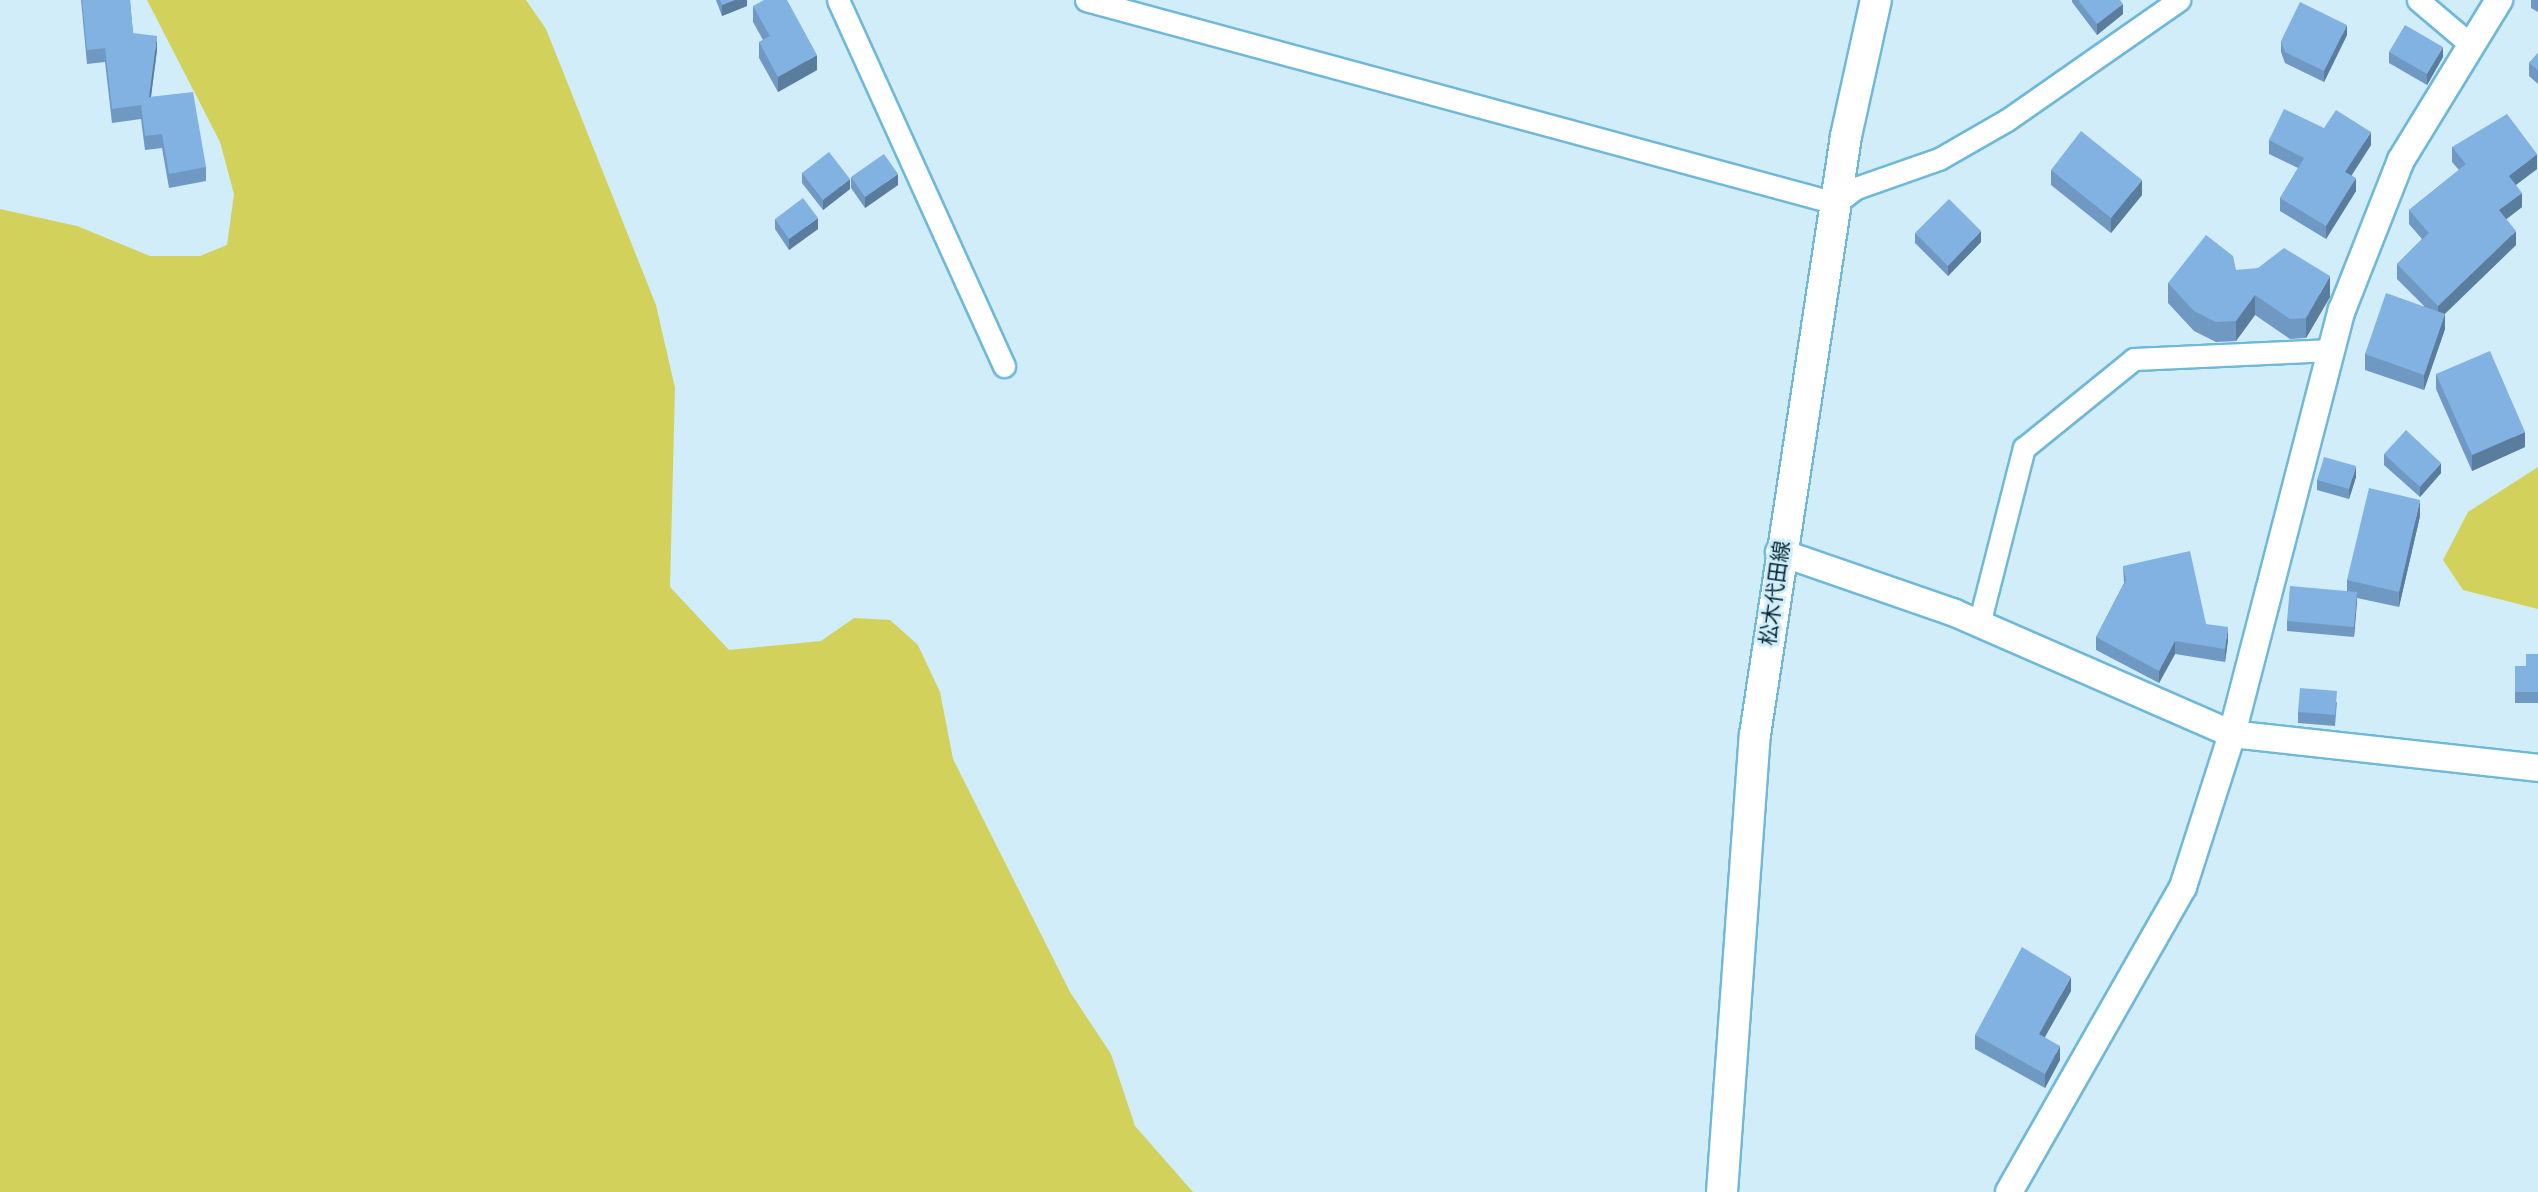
<!DOCTYPE html>
<meta charset="utf-8">
<style>
body{margin:0}
#map{position:relative;width:2538px;height:1192px;overflow:hidden;background:#d1edfa;font-family:"Asap Condensed","Noto Sans JP",sans-serif}
div>[style]{position:absolute}
.green>*{inset:0;background:#d2d15c}
.roads{filter:drop-shadow(2px 0 #6fb8d8) drop-shadow(-2px 0 #6fb8d8) drop-shadow(0 2px #6fb8d8) drop-shadow(0 -2px #6fb8d8)}
.minor>*{height:21px;margin:-10.5px;padding:0 10.5px;transform-origin:10.5px;border-radius:10.5px;background:#fff}
.tertiary>*{height:26px;margin:-13px;padding:0 13px;transform-origin:13px;border-radius:13px;background:#fff}
.secondary>*{height:30px;margin:-15px;padding:0 15px;transform-origin:15px;border-radius:15px;background:#fff}
.wall>*{inset:0;background:#6f99c2}
.shaded-wall>*{inset:0;background:#5a7d9e}
.building>*{inset:0;background:#81b2e1}
span{translate:-50% -50%;white-space:nowrap;text-align:center;line-height:1.15;-webkit-text-stroke:6px #d1edfa;paint-order:stroke}
.street-label{font-size:21px;color:#072734}
</style>
<div id="map">
<div class="green">
<i style="clip-path:polygon(147px 0,526px 0,546px 29px,656px 305px,675px 388px,670px 587px,729px 650px,821px 641px,854px 618px,890px 620px,918px 645px,940px 692px,953px 759px,1070px 992px,1111px 1054px,1135px 1126px,1193px 1192px,0 1192px,0 209px,77px 226px,150px 256px,200px 256px,227px 245px,234px 194px,220px 142px)"></i>
<i style="clip-path:polygon(2538px 467px,2538px 609px,2463px 590px,2443px 560px,2468px 512px)"></i>
</div>
<div class="roads">
<div class="minor">
<i style="left:838px;top:0;width:402px;rotate:65.6deg"></i>
<i style="left:1086px;top:0;width:777px;rotate:15.15deg"></i>
<i style="left:1836px;top:203px;width:25px;rotate:-37deg"></i>
<i style="left:1856px;top:188px;width:88px;rotate:-19.3deg"></i>
<i style="left:1939px;top:159px;width:78px;rotate:-29.8deg"></i>
<i style="left:2007px;top:120px;width:210px;rotate:-34.9deg"></i>
<i style="left:2418px;top:0;width:70px;rotate:40.3deg"></i>
<i style="left:1979px;top:624px;width:182px;rotate:-75.7deg"></i>
<i style="left:2024px;top:448px;width:141px;rotate:-39deg"></i>
<i style="left:2134px;top:359px;width:198px;rotate:-2.6deg"></i>
</div>
<div class="tertiary">
<i style="left:1779px;top:552px;width:186px;rotate:19.1deg"></i>
<i style="left:1955px;top:613px;width:302px;rotate:23.6deg"></i>
<i style="left:2232px;top:734px;width:308px;rotate:6.3deg"></i>
<i style="left:2009px;top:1192px;width:351px;rotate:-60.3deg"></i>
<i style="left:2183px;top:887px;width:161px;rotate:-72.2deg"></i>
<i style="left:2232px;top:734px;width:438px;rotate:-75.5deg"></i>
<i style="left:2342px;top:310px;width:161px;rotate:-68.5deg"></i>
<i style="left:2401px;top:160px;width:188px;rotate:-58.5deg"></i>
</div>
<div class="secondary">
<i style="left:1722px;top:1192px;width:458px;rotate:-85.9deg"></i>
<i style="left:1755px;top:735px;width:606px;rotate:-81.36deg"></i>
<i style="left:1846px;top:136px;width:139px;rotate:-77.6deg"></i>
</div>
</div>
<div class="wall">
<i style="clip-path:polygon(81px 0,130px 0,133px 33px,157px 50px,151px 97px,206px 167px,206px 181px,169px 188px,162px 148px,145px 150px,141px 119px,112px 123px,105px 62px,87px 64px)"></i>
<i style="clip-path:polygon(716px 0,747px 0,747px 6px,722px 16px)"></i>
<i style="clip-path:polygon(2072px 0,2120px 0,2123px 14px,2097px 35px,2072px 2px)"></i>
<i style="clip-path:polygon(2531px 0,2538px 0,2538px 12px,2531px 8px)"></i>
<i style="clip-path:polygon(753px 6px,817px 70px,778px 92px,759px 58px,759px 42px,763px 40px,753px 22px)"></i>
<i style="clip-path:polygon(2347px 35px,2324px 82px,2285px 63px,2281px 52px,2281px 41px)"></i>
<i style="clip-path:polygon(2389px 52px,2443px 57px,2427px 85px,2389px 63px)"></i>
<i style="clip-path:polygon(2538px 53px,2538px 84px,2529px 76px,2529px 63px)"></i>
<i style="clip-path:polygon(2324px 128px,2371px 145px,2352px 175px,2356px 191px,2326px 239px,2280px 211px,2280px 198px,2298px 168px,2269px 154px,2269px 140px)"></i>
<i style="clip-path:polygon(2452px 147px,2537px 169px,2516px 185px,2522px 207px,2506px 219px,2516px 245px,2445px 314px,2445px 329px,2424px 390px,2365px 370px,2365px 354px,2424px 306px,2397px 279px,2397px 264px,2422px 239px,2409px 224px,2409px 210px,2459px 170px,2452px 162px)"></i>
<i style="clip-path:polygon(2051px 170px,2142px 195px,2111px 233px,2051px 185px)"></i>
<i style="clip-path:polygon(802px 173px,850px 189px,823px 210px,802px 183px)"></i>
<i style="clip-path:polygon(851px 177px,898px 185px,865px 208px,851px 188px)"></i>
<i style="clip-path:polygon(775px 219px,818px 229px,789px 250px,775px 229px)"></i>
<i style="clip-path:polygon(1915px 233px,1981px 242px,1948px 276px,1915px 243px)"></i>
<i style="clip-path:polygon(2236px 270px,2330px 297px,2306px 338px,2290px 339px,2255px 315px,2236px 341px,2216px 342px,2194px 331px,2168px 303px,2168px 283px)"></i>
<i style="clip-path:polygon(2436px 374px,2525px 447px,2472px 471px,2436px 389px)"></i>
<i style="clip-path:polygon(2384px 454px,2441px 473px,2420px 497px,2384px 465px)"></i>
<i style="clip-path:polygon(2356px 477px,2349px 499px,2317px 490px,2317px 480px)"></i>
<i style="clip-path:polygon(2420px 516px,2399px 607px,2357px 598px,2354px 637px,2287px 631px,2287px 621px,2347px 591px,2347px 580px)"></i>
<i style="clip-path:polygon(2123px 566px,2228px 640px,2225px 662px,2175px 654px,2159px 683px,2096px 650px,2096px 637px,2124px 583px)"></i>
<i style="clip-path:polygon(2538px 654px,2538px 703px,2515px 703px,2515px 666px,2526px 666px)"></i>
<i style="clip-path:polygon(2337px 702px,2335px 726px,2298px 723px,2298px 712px)"></i>
<i style="clip-path:polygon(2071px 991px,2045px 1037px,2060px 1060px,2045px 1088px,1975px 1049px,1975px 1035px)"></i>
</div>
<div class="shaded-wall">
<i style="clip-path:polygon(735px 0,747px 0,747px 6px,722px 16px,722px 5px)"></i>
<i style="clip-path:polygon(2123px 4px,2123px 14px,2097px 35px,2097px 24px)"></i>
<i style="clip-path:polygon(2347px 25px,2347px 35px,2324px 82px,2324px 71px)"></i>
<i style="clip-path:polygon(157px 36px,157px 50px,149px 111px,149px 97px)"></i>
<i style="clip-path:polygon(2443px 47px,2443px 57px,2427px 85px,2427px 74px)"></i>
<i style="clip-path:polygon(817px 55px,817px 70px,778px 92px,778px 77px)"></i>
<i style="clip-path:polygon(2371px 132px,2371px 145px,2345px 185px,2345px 172px)"></i>
<i style="clip-path:polygon(2537px 154px,2537px 169px,2509px 190px,2509px 176px)"></i>
<i style="clip-path:polygon(898px 174px,898px 185px,865px 208px,865px 197px)"></i>
<i style="clip-path:polygon(2356px 178px,2356px 191px,2326px 239px,2326px 226px)"></i>
<i style="clip-path:polygon(850px 179px,850px 189px,823px 210px,823px 200px)"></i>
<i style="clip-path:polygon(2142px 180px,2142px 195px,2111px 233px,2111px 218px)"></i>
<i style="clip-path:polygon(2522px 193px,2522px 207px,2499px 225px,2499px 210px)"></i>
<i style="clip-path:polygon(818px 218px,818px 229px,789px 250px,789px 239px)"></i>
<i style="clip-path:polygon(1981px 231px,1981px 242px,1948px 276px,1948px 266px)"></i>
<i style="clip-path:polygon(2516px 231px,2516px 245px,2438px 320px,2438px 306px)"></i>
<i style="clip-path:polygon(2330px 276px,2330px 297px,2306px 338px,2306px 318px)"></i>
<i style="clip-path:polygon(2255px 295px,2255px 315px,2236px 341px,2236px 321px)"></i>
<i style="clip-path:polygon(2445px 314px,2445px 329px,2424px 390px,2424px 375px)"></i>
<i style="clip-path:polygon(2525px 432px,2525px 447px,2472px 471px,2472px 455px)"></i>
<i style="clip-path:polygon(2441px 463px,2441px 473px,2420px 497px,2420px 487px)"></i>
<i style="clip-path:polygon(2356px 466px,2356px 477px,2349px 499px,2349px 489px)"></i>
<i style="clip-path:polygon(2420px 500px,2420px 516px,2399px 607px,2399px 592px)"></i>
<i style="clip-path:polygon(2357px 592px,2357px 602px,2354px 637px,2354px 627px)"></i>
<i style="clip-path:polygon(2228px 627px,2228px 640px,2225px 662px,2225px 649px)"></i>
<i style="clip-path:polygon(2175px 641px,2175px 654px,2159px 683px,2159px 671px)"></i>
<i style="clip-path:polygon(2071px 977px,2071px 991px,2039px 1047px,2039px 1034px)"></i>
<i style="clip-path:polygon(2060px 1046px,2060px 1060px,2045px 1088px,2045px 1074px)"></i>
</div>
<div class="building">
<i style="clip-path:polygon(82px 0,130px 0,133px 33px,157px 36px,149px 97px,193px 92px,206px 167px,169px 174px,162px 134px,145px 136px,141px 105px,112px 109px,105px 48px,87px 50px)"></i>
<i style="clip-path:polygon(720px 0,735px 0,722px 5px)"></i>
<i style="clip-path:polygon(764px 0,787px 0,817px 55px,778px 77px,759px 42px,770px 36px,753px 6px)"></i>
<i style="clip-path:polygon(2078px 0,2120px 0,2123px 4px,2097px 24px)"></i>
<i style="clip-path:polygon(2300px 2px,2347px 25px,2324px 71px,2285px 52px,2281px 41px)"></i>
<i style="clip-path:polygon(2405px 25px,2443px 47px,2427px 74px,2389px 52px)"></i>
<i style="clip-path:polygon(2538px 53px,2538px 70px,2529px 63px)"></i>
<i style="clip-path:polygon(2284px 109px,2324px 128px,2336px 110px,2371px 132px,2345px 172px,2356px 178px,2326px 226px,2280px 198px,2304px 158px,2269px 140px)"></i>
<i style="clip-path:polygon(2507px 114px,2537px 154px,2509px 176px,2522px 193px,2499px 210px,2516px 231px,2438px 306px,2397px 264px,2429px 233px,2409px 210px,2466px 164px,2452px 147px)"></i>
<i style="clip-path:polygon(2081px 131px,2142px 180px,2111px 218px,2051px 170px)"></i>
<i style="clip-path:polygon(829px 152px,850px 179px,823px 200px,802px 173px)"></i>
<i style="clip-path:polygon(884px 154px,898px 174px,865px 197px,851px 177px)"></i>
<i style="clip-path:polygon(803px 198px,818px 218px,789px 239px,775px 219px)"></i>
<i style="clip-path:polygon(1949px 199px,1981px 231px,1948px 266px,1915px 233px)"></i>
<i style="clip-path:polygon(2206px 235px,2233px 256px,2236px 270px,2258px 268px,2284px 248px,2330px 276px,2306px 318px,2290px 319px,2255px 295px,2236px 321px,2216px 322px,2194px 311px,2168px 283px)"></i>
<i style="clip-path:polygon(2386px 293px,2445px 314px,2424px 375px,2365px 354px)"></i>
<i style="clip-path:polygon(2490px 351px,2525px 432px,2472px 455px,2436px 374px)"></i>
<i style="clip-path:polygon(2406px 430px,2441px 463px,2420px 487px,2384px 454px)"></i>
<i style="clip-path:polygon(2324px 457px,2356px 466px,2349px 489px,2317px 480px)"></i>
<i style="clip-path:polygon(2369px 488px,2420px 500px,2399px 592px,2347px 580px)"></i>
<i style="clip-path:polygon(2190px 551px,2206px 624px,2228px 627px,2225px 649px,2175px 641px,2159px 671px,2096px 637px,2126px 580px,2123px 566px)"></i>
<i style="clip-path:polygon(2290px 586px,2357px 592px,2354px 627px,2287px 621px)"></i>
<i style="clip-path:polygon(2526px 654px,2538px 654px,2538px 692px,2515px 692px,2515px 666px,2526px 666px)"></i>
<i style="clip-path:polygon(2300px 688px,2337px 691px,2335px 715px,2298px 712px)"></i>
<i style="clip-path:polygon(2022px 947px,2071px 977px,2039px 1034px,2060px 1046px,2045px 1074px,1975px 1035px)"></i>
</div>
<div class="street-label">
<span style="left:1774px;top:593px;rotate:-82deg">松木代田線</span>
</div>
</div>
